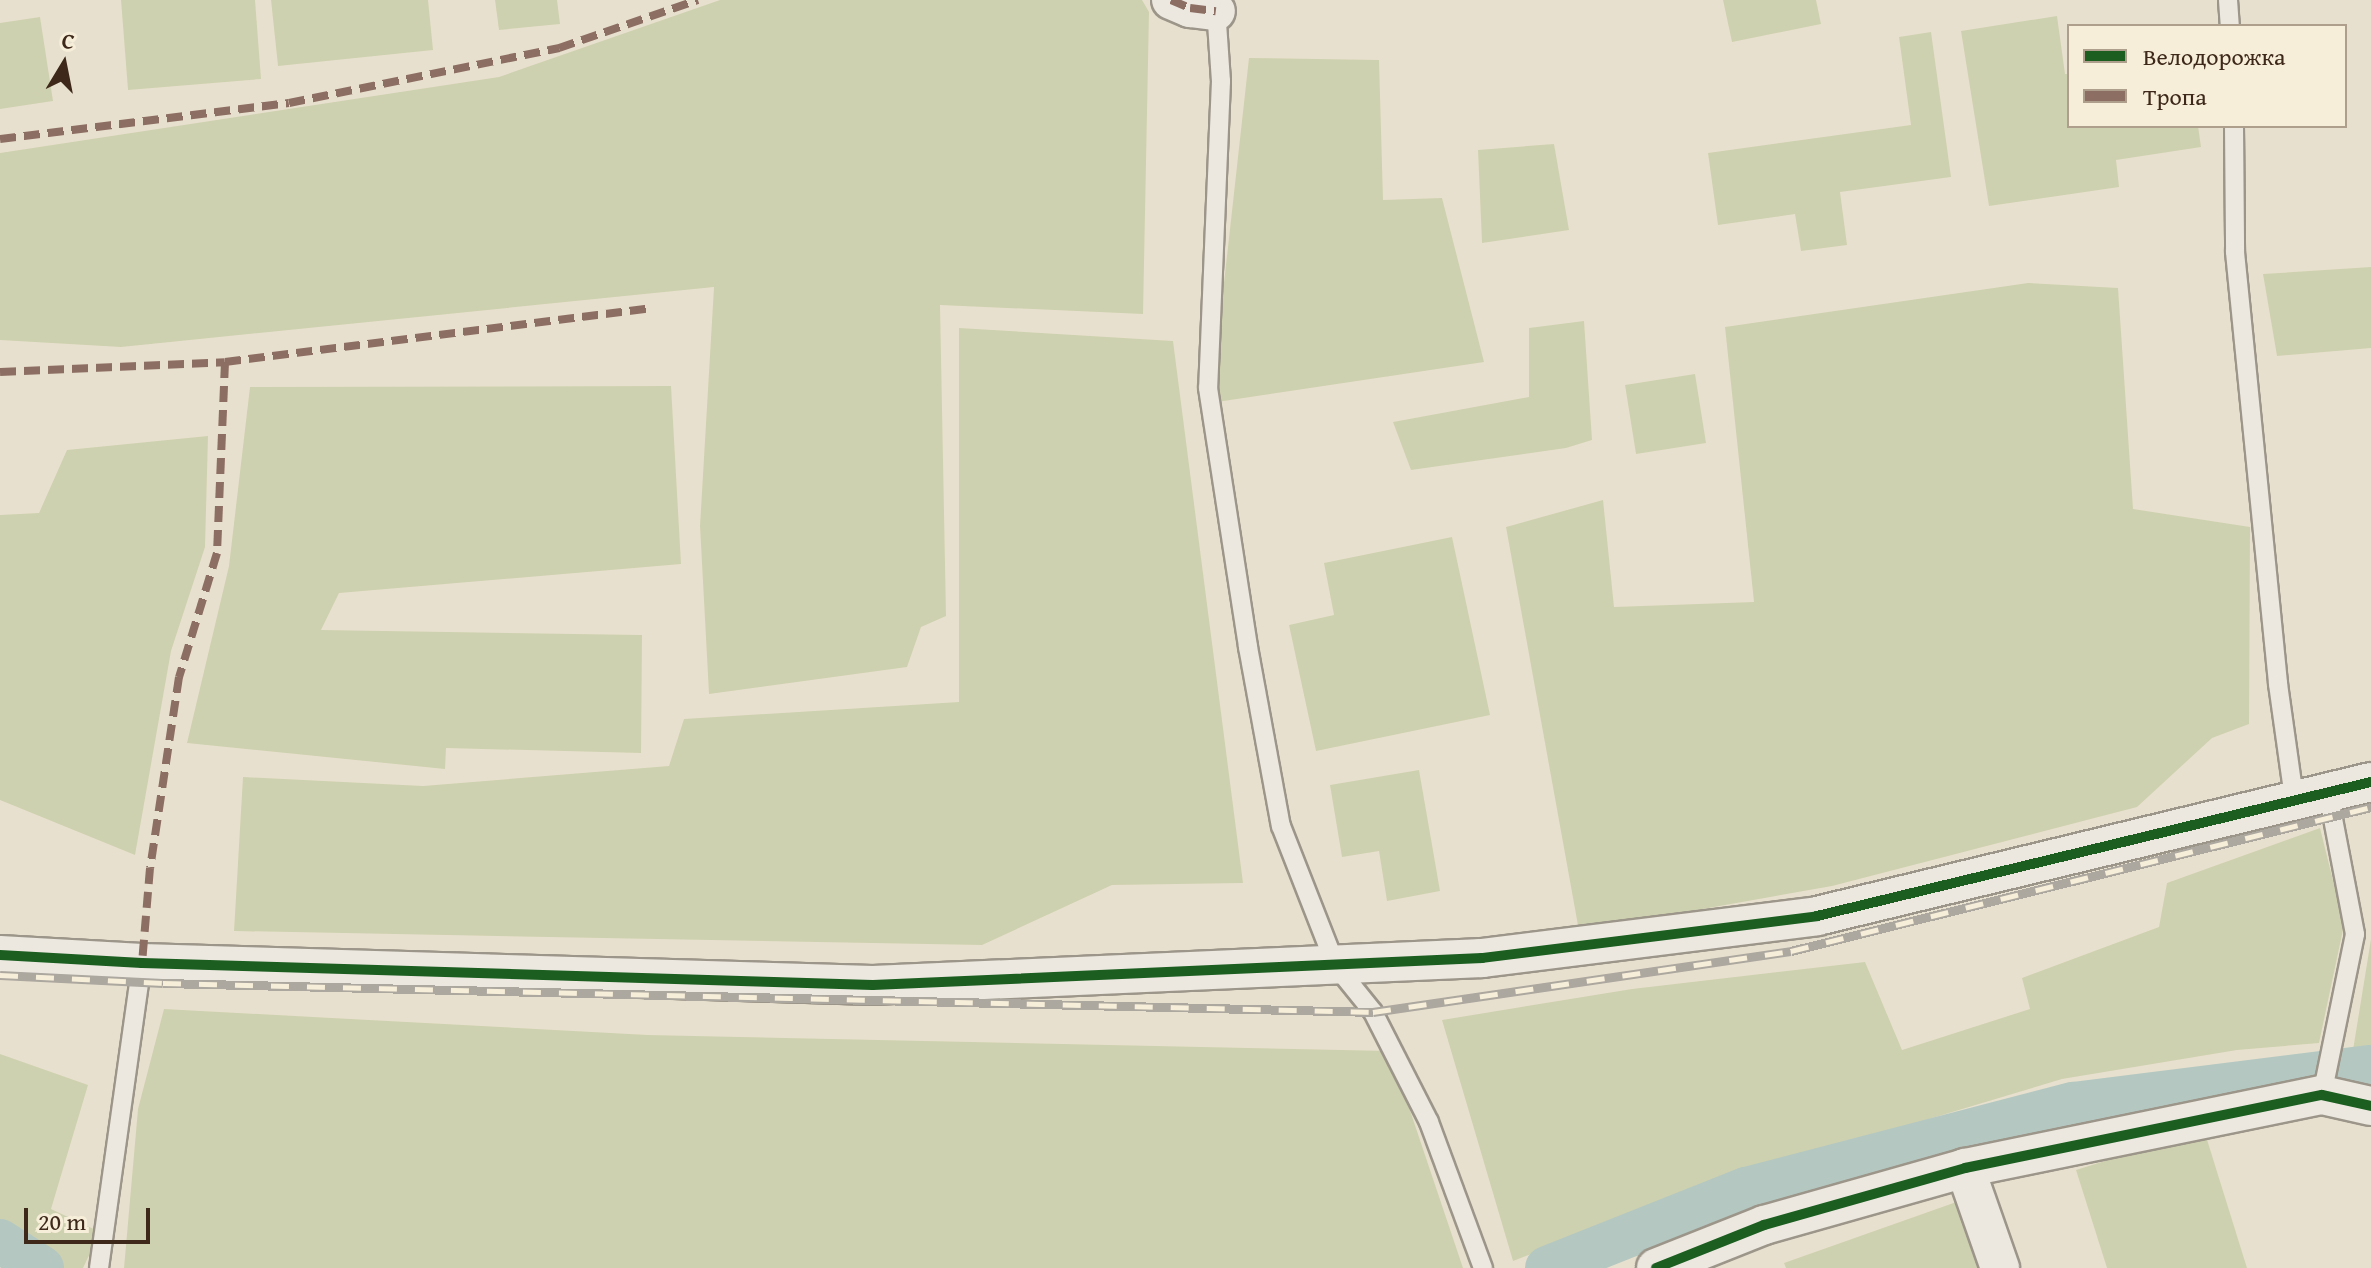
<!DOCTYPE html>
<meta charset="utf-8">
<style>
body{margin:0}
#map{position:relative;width:2371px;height:1268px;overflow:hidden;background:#e8e0ce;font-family:"Gentium Book Plus",serif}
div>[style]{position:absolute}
.green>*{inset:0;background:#ced1af}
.canal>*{height:44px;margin:-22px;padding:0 22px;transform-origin:22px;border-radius:22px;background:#b4c8c1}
.roads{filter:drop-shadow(2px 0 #9c9589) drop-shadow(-2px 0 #9c9589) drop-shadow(0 2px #9c9589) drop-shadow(0 -2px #9c9589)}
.lane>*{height:18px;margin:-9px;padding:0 9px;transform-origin:9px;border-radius:9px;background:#ece8e0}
.street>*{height:38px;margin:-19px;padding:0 19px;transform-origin:19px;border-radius:19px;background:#ece8e0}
.rail>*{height:9px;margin-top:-4.5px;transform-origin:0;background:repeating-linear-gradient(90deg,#f7eed9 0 18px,#aca79f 0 36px);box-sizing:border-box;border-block:2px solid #aca79f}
.quiet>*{height:8px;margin-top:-4px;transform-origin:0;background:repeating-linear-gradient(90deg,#8d6e63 0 16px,transparent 0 24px)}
.cycleway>*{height:10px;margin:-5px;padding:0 5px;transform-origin:5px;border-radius:5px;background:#1b5e20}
span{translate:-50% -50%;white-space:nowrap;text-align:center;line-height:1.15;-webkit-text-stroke:7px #f7eed9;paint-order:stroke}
.legend{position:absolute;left:2067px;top:24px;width:280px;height:104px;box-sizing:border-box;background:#f7eed9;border:2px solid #ad9f8c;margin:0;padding:10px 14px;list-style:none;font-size:24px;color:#3d2819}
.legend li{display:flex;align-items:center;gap:16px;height:40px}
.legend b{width:40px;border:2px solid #ad9f8c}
.north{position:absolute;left:24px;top:24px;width:80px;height:80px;-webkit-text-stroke:6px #f7eed9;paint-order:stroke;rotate:10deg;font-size:22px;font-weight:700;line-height:32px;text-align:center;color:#3d2819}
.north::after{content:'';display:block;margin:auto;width:28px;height:36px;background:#3d2819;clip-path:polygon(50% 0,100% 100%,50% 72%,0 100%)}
.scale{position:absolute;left:24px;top:1208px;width:126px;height:36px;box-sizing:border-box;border:4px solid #3d2819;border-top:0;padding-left:10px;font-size:24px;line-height:28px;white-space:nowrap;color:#3d2819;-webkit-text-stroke:6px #f7eed9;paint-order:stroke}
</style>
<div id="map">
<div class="green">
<i style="clip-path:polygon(121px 0,255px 0,261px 79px,128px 90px)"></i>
<i style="clip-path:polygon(271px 0,428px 0,433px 50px,278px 66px)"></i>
<i style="clip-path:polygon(495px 0,557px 0,560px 24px,499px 30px)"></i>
<i style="clip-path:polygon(720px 0,1142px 0,1149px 12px,1143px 314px,940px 305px,946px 616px,921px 627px,907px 667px,709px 694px,700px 526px,714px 287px,121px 347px,0 340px,0 153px,499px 77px)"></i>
<i style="clip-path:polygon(1723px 0,1816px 0,1821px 24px,1732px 42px)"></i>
<i style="clip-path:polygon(2057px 16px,2065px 74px,2069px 74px,2069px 126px,2198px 126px,2201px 147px,2116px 160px,2119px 187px,1989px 206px,1961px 31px)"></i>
<i style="clip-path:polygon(40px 17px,53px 101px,0 109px,0 23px)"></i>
<i style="clip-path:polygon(1931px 32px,1951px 177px,1840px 192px,1847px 245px,1801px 251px,1795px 214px,1718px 225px,1708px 153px,1911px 125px,1899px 37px)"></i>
<i style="clip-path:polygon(1249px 58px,1379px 60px,1383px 200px,1442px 198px,1484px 362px,1217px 402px,1220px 319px)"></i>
<i style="clip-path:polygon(1554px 144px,1569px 230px,1482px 243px,1478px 150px)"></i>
<i style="clip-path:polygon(2371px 267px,2371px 348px,2277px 356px,2263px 274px)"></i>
<i style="clip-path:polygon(2028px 283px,2118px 288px,2133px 509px,2250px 527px,2249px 724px,2212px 738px,2137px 807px,1832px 886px,1579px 931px,1506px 527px,1603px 500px,1614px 607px,1754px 602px,1725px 327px)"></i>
<i style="clip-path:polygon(1584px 321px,1592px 440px,1566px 448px,1411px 470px,1393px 422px,1529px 397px,1529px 328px)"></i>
<i style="clip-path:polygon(959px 328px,1173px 341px,1243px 883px,1112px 885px,982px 945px,234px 931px,243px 777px,423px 786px,669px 766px,684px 719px,959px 702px)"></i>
<i style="clip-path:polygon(1695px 374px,1706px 443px,1636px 454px,1625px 385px)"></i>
<i style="clip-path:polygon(671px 386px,681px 564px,339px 593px,321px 630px,642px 635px,641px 753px,446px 748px,445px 769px,187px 743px,229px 566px,250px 387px)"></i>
<i style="clip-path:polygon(208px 436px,205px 547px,171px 651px,135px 855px,0 800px,0 515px,39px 513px,67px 450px)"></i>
<i style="clip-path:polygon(1452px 537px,1490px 715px,1316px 751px,1289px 625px,1334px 615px,1324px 563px)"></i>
<i style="clip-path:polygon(1419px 770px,1440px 891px,1387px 901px,1379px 851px,1342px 857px,1330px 785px)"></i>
<i style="clip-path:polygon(2320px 828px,2344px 925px,2319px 1043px,2237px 1050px,2062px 1079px,1739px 1176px,1513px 1261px,1442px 1020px,1632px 989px,1865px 962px,1902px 1050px,2030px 1009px,2022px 978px,2159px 927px,2167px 883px)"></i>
<i style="clip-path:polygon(2371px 939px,2371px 1052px,2353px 1050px)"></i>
<i style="clip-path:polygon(164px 1009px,648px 1035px,1390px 1051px,1463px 1268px,124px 1268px,138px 1109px)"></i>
<i style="clip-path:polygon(0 1054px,88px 1085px,51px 1209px,100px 1232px,83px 1268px,62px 1268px,0 1230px)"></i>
<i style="clip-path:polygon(2204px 1130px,2247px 1268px,2107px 1268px,2076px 1170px)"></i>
<i style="clip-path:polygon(1962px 1200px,1986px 1268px,1786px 1268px,1784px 1263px)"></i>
</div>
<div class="canal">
<i style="left:0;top:1241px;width:50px;rotate:32.7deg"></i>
<i style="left:1547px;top:1268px;width:214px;rotate:-21.7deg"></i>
<i style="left:1746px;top:1189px;width:338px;rotate:-14.6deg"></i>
<i style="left:2073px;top:1104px;width:300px;rotate:-7.1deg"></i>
</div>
<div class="roads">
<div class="lane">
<i style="left:2228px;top:0;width:26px;rotate:86deg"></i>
<i style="left:1216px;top:8px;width:73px;rotate:86.1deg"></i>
<i style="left:1221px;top:81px;width:307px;rotate:92.4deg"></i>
<i style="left:1208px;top:388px;width:262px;rotate:81.2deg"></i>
<i style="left:1248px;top:647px;width:182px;rotate:79.6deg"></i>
<i style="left:1281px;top:826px;width:150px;rotate:68.6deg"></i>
<i style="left:1336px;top:966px;width:59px;rotate:51.2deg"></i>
<i style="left:1373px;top:1012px;width:123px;rotate:63deg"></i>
<i style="left:1429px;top:1122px;width:156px;rotate:69.7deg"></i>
<i style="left:2234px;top:126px;width:126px;rotate:89.5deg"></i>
<i style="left:2235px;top:252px;width:434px;rotate:84.3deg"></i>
<i style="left:2278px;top:684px;width:115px;rotate:82deg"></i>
<i style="left:2322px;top:1095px;width:164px;rotate:-78.4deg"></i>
<i style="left:2355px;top:934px;width:145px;rotate:-100.8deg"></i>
<i style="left:99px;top:1268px;width:308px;rotate:-82deg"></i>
</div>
<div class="street">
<i style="left:1171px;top:0;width:21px;rotate:23deg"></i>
<i style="left:1190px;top:8px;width:26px;rotate:7deg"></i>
<i style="left:0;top:955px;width:142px;rotate:3.2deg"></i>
<i style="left:142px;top:963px;width:731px;rotate:1.72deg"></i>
<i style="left:873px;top:985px;width:610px;rotate:-2.54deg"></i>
<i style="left:1482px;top:958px;width:338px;rotate:-7.1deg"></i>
<i style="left:1817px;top:916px;width:570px;rotate:-13.6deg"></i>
<i style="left:1965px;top:1168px;width:106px;rotate:70.7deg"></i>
<i style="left:1656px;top:1268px;width:116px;rotate:-21.7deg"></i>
<i style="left:1764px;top:1225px;width:209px;rotate:-15.8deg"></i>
<i style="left:1965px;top:1168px;width:364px;rotate:-11.6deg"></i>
<i style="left:2322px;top:1095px;width:50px;rotate:12.7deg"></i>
</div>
</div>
<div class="rail">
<i style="left:0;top:975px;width:163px;rotate:2.8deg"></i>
<i style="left:163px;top:983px;width:1210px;rotate:1.37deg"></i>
<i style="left:1373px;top:1012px;width:422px;rotate:-8.3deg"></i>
<i style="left:1791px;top:951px;width:598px;rotate:-13.94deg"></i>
</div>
<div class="quiet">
<i style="left:1171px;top:0;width:21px;rotate:23deg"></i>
<i style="left:1190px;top:8px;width:26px;rotate:7deg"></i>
<i style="left:0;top:139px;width:291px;rotate:-7.1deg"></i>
<i style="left:289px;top:103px;width:276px;rotate:-11.5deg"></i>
<i style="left:559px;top:48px;width:147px;rotate:-19.1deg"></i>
<i style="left:225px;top:362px;width:429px;rotate:-7.2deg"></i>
<i style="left:0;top:372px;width:225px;rotate:-2.5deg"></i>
<i style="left:225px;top:362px;width:191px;rotate:92.4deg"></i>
<i style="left:217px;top:553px;width:130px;rotate:107deg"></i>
<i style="left:179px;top:677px;width:193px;rotate:98.6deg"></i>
<i style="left:150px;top:868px;width:95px;rotate:94.8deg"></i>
</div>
<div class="cycleway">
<i style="left:0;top:955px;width:142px;rotate:3.2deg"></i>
<i style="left:142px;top:963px;width:731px;rotate:1.72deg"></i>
<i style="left:873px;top:985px;width:610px;rotate:-2.54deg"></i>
<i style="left:1482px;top:958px;width:338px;rotate:-7.1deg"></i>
<i style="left:1817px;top:916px;width:570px;rotate:-13.6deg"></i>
<i style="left:1656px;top:1268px;width:116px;rotate:-21.7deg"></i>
<i style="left:1764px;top:1225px;width:209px;rotate:-15.8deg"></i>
<i style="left:1965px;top:1168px;width:364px;rotate:-11.6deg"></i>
<i style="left:2322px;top:1095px;width:50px;rotate:12.7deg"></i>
</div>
<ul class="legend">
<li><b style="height:10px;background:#1b5e20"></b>Велодорожка</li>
<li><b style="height:10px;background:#8d6e63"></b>Тропа</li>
</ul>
<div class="north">С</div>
<div class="scale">20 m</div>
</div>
